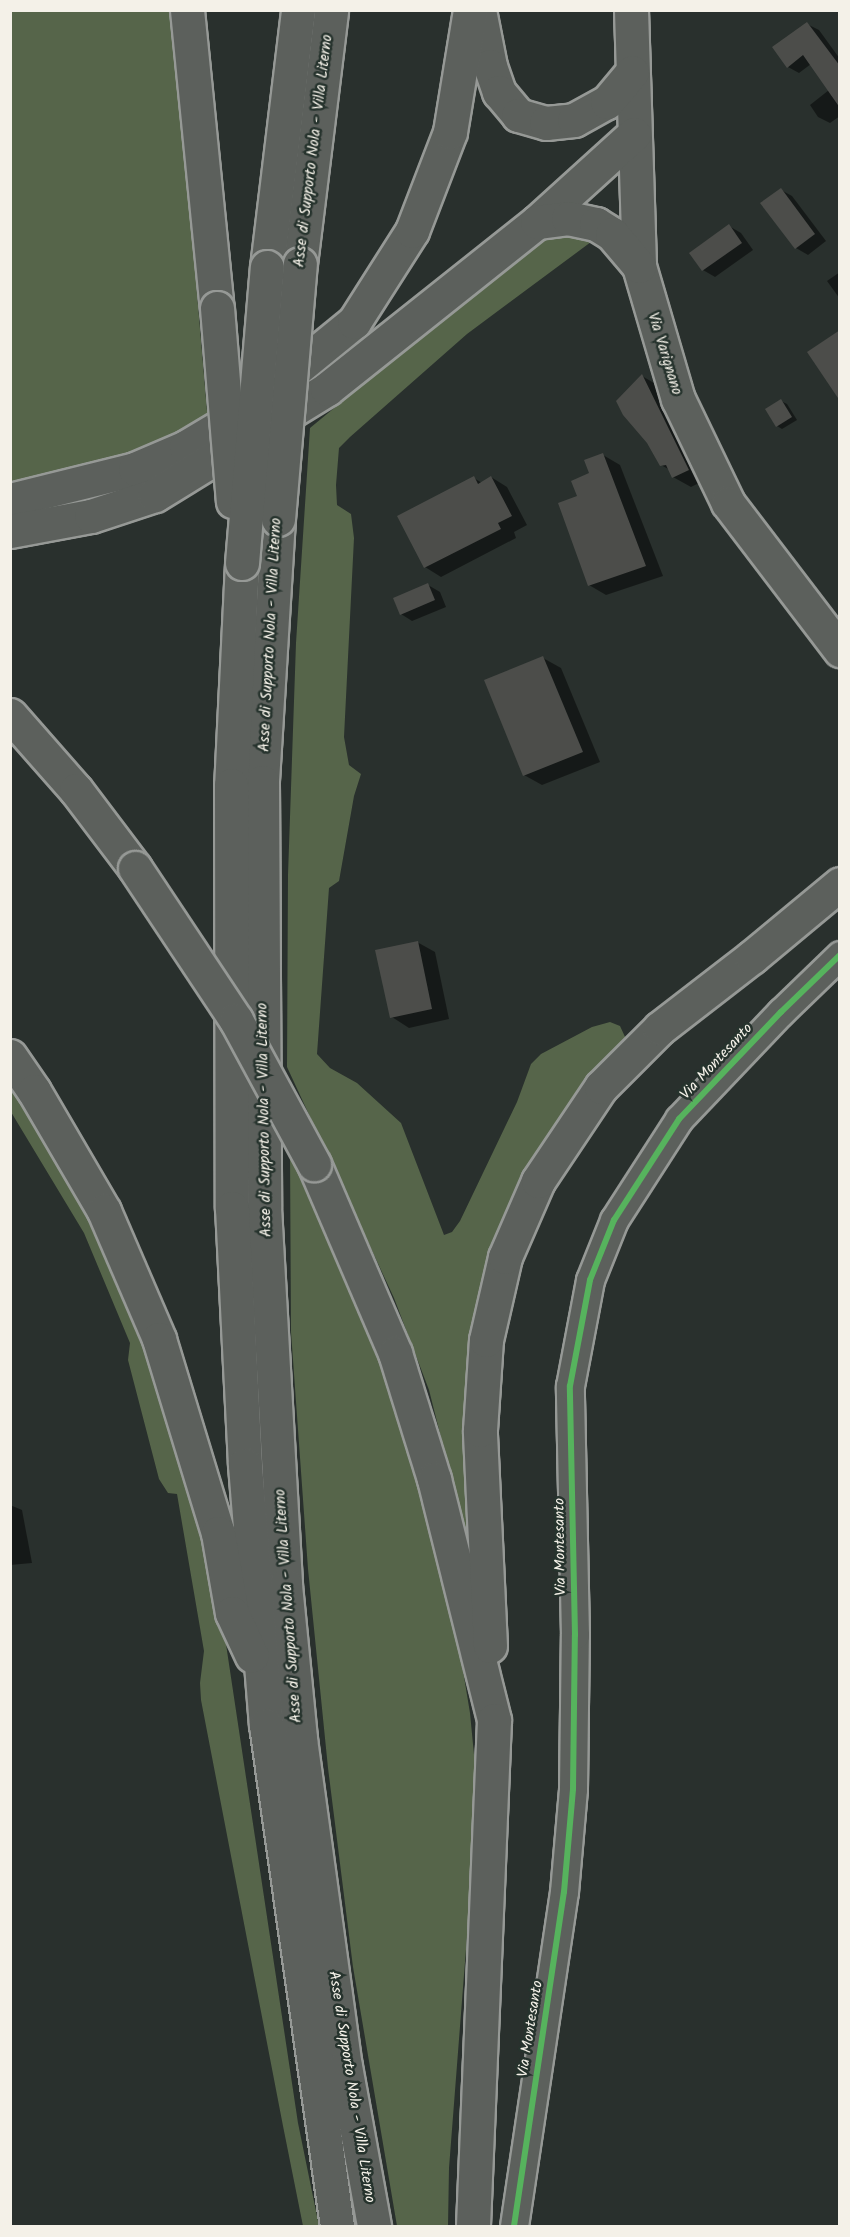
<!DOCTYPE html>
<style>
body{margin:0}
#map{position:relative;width:850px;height:2237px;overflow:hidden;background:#29302d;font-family:Kalam,sans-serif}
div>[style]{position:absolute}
.green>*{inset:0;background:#56654a}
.shadow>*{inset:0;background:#0007}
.building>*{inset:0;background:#4c4d4a}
.roads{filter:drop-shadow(2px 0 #969996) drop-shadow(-2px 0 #969996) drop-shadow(0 2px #969996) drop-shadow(0 -2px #969996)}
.minor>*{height:27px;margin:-13.5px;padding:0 13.5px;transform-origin:13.5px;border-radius:13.5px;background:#5c605c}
.major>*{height:33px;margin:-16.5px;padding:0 16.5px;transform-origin:16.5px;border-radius:16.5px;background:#5c605c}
.highway>*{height:33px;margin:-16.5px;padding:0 16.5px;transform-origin:16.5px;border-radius:16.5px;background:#5c605c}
.bridges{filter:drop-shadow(2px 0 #969996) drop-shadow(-2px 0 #969996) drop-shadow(0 2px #969996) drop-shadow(0 -2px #969996)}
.highway-bridge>*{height:33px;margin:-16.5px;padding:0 16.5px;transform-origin:16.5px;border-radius:16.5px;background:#5c605c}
.cycleway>*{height:6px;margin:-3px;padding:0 3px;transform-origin:3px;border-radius:3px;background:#56b35d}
span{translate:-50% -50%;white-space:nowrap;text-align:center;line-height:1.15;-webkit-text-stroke:5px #26332d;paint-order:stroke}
.street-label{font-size:15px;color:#f4f1e8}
.frame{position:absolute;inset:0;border:12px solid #f4f1e8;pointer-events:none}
</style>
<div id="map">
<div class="green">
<i style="clip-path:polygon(11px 11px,173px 11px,208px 423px,134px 456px,11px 489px)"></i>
<i style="clip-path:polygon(558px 231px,595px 239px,467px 334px,350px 437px,339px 448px,336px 485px,337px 505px,351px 514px,354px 538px,344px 737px,349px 765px,361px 774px,354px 796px,339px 881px,329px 888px,317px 1054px,330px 1068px,357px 1083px,401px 1123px,444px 1235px,452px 1232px,460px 1221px,517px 1102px,531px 1064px,541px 1054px,592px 1027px,610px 1022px,620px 1026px,626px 1039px,522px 1192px,471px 1556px,429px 1390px,394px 1298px,287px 1067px,288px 875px,296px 643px,310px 428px,540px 238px)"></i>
<i style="clip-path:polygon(10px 1071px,123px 1279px,212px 1551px,298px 2123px,319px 2226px,303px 2226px,283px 2126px,201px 1700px,200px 1683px,204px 1651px,177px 1494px,168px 1493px,159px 1479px,128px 1360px,130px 1343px,84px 1233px,11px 1112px)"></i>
<i style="clip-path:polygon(290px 1153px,343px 1265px,376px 1347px,414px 1462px,455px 1622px,470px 1713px,475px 1765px,473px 1859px,449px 2168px,448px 2226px,397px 2226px,353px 1967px,328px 1768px,308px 1569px,291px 1332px)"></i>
</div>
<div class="shadow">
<i style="clip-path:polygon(807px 24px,819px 30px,840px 59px,840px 116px,830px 123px,818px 117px,810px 105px,829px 90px,811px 64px,799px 73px,788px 67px)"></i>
<i style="clip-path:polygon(781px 190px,792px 196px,826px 241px,808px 255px,796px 248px,762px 204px)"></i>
<i style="clip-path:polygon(729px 226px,741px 233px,753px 250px,715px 277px,703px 270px)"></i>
<i style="clip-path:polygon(840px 272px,840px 299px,827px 281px)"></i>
<i style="clip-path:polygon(642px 376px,659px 386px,705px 480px,691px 487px,673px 477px,670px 470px,661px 465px,649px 442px)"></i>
<i style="clip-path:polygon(781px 401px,787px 404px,797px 420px,782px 429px,777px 426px)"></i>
<i style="clip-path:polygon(603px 455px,620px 465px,663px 576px,606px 595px,589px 585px,579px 497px)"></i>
<i style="clip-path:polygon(491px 477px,507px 487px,527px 525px,514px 532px,516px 538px,441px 577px,425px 567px,399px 517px,474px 478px,482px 483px)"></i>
<i style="clip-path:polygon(428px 585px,440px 592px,446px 607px,412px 621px,401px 614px)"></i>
<i style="clip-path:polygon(543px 658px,561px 668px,600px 762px,542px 785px,524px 775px)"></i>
<i style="clip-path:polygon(417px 942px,435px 952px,449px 1019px,409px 1028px,392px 1017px)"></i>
<i style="clip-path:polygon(10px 1505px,22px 1510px,32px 1563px,10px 1565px)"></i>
</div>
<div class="building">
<i style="clip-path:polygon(807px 22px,840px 66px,840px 108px,803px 55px,787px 68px,772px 47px)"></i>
<i style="clip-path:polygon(781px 188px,815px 234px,795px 249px,760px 203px)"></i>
<i style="clip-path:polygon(729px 224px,742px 243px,702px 271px,689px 253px)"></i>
<i style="clip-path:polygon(840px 330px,840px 401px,807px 352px)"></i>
<i style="clip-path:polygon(642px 374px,689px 470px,672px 478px,666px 465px,660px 466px,647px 443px,623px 415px,616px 401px)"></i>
<i style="clip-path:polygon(781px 399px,792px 417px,776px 427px,765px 409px)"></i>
<i style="clip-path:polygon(603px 453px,646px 566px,588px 586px,558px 503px,577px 496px,571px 481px,589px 473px,584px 460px)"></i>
<i style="clip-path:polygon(474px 476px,478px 484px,491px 476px,512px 516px,498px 523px,501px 529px,424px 568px,397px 516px)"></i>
<i style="clip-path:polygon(428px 583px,435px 600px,400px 615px,393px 598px)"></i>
<i style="clip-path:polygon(543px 656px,583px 752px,523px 776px,484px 680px)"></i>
<i style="clip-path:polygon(418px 941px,432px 1009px,390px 1018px,375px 950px)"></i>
</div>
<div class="roads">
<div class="minor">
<i style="left:514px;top:2226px;width:338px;rotate:-81.5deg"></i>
<i style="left:564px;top:1892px;width:103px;rotate:-85deg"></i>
<i style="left:573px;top:1789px;width:154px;rotate:-89.3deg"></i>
<i style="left:575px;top:1635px;width:249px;rotate:-91.2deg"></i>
<i style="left:570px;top:1386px;width:108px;rotate:-79.3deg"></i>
<i style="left:590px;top:1280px;width:65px;rotate:-68.2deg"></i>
<i style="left:614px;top:1220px;width:120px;rotate:-57.2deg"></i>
<i style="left:679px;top:1119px;width:148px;rotate:-46.4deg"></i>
<i style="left:781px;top:1012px;width:82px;rotate:-44deg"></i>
</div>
<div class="major">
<i style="left:631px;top:10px;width:256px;rotate:88.2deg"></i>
<i style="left:639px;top:266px;width:139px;rotate:73.7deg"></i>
<i style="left:678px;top:399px;width:115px;rotate:64.3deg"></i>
<i style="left:728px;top:503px;width:185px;rotate:52.7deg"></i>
</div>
<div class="highway">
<i style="left:187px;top:10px;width:300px;rotate:84.3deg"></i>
<i style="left:479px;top:10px;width:57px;rotate:78.9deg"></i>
<i style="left:490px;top:66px;width:28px;rotate:71deg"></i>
<i style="left:499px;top:92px;width:30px;rotate:50deg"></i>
<i style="left:518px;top:115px;width:29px;rotate:16deg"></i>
<i style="left:546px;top:123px;width:28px;rotate:-6deg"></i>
<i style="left:574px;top:120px;width:38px;rotate:-29deg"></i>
<i style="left:607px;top:102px;width:39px;rotate:-50deg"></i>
<i style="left:537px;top:222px;width:131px;rotate:-42.2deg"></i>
<i style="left:300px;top:264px;width:256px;rotate:-83deg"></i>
<i style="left:267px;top:267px;width:259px;rotate:-83.1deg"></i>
<i style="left:10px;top:500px;width:129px;rotate:-13.9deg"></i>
<i style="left:135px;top:469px;width:56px;rotate:-23.3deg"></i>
<i style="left:186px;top:447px;width:64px;rotate:-31deg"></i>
<i style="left:241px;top:414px;width:146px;rotate:-39.2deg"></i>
<i style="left:354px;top:322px;width:108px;rotate:-57.5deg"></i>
<i style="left:412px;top:231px;width:106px;rotate:-69deg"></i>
<i style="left:450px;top:132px;width:124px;rotate:-80.7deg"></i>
<i style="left:278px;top:519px;width:263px;rotate:93.5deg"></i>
<i style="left:262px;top:782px;width:425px;rotate:89.7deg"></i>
<i style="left:264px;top:1207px;width:379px;rotate:86.8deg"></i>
<i style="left:285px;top:1585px;width:155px;rotate:84.4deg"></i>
<i style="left:300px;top:1739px;width:330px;rotate:82.2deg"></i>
<i style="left:345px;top:2066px;width:163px;rotate:79.7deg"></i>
<i style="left:10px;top:531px;width:82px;rotate:-10.5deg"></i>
<i style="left:91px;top:516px;width:67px;rotate:-18.2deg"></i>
<i style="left:155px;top:495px;width:202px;rotate:-31.6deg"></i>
<i style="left:327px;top:389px;width:268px;rotate:-38.5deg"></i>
<i style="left:537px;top:222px;width:31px;rotate:-7deg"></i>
<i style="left:568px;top:218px;width:29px;rotate:12deg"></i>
<i style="left:596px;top:224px;width:19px;rotate:32deg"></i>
<i style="left:612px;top:234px;width:42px;rotate:49.8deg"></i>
<i style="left:242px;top:563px;width:222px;rotate:92.8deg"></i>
<i style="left:231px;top:785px;width:423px;rotate:89.9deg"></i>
<i style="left:232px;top:1208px;width:257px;rotate:87.1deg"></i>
<i style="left:245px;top:1465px;width:261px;rotate:85.4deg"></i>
<i style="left:266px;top:1725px;width:506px;rotate:81.93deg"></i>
<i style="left:10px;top:715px;width:100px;rotate:48.7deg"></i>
<i style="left:76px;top:790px;width:98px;rotate:52.9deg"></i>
<i style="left:10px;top:1056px;width:42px;rotate:55.6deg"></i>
<i style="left:34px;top:1091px;width:139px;rotate:59.7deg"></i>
<i style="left:104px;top:1211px;width:139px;rotate:66.7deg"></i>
<i style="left:159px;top:1339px;width:203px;rotate:73.1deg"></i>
<i style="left:218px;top:1533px;width:81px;rotate:80.1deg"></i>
<i style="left:232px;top:1613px;width:47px;rotate:65.1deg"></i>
<i style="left:314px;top:1164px;width:206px;rotate:66.8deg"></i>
<i style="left:395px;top:1353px;width:132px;rotate:72.8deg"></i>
<i style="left:434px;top:1479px;width:248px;rotate:76deg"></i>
<i style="left:494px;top:1720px;width:506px;rotate:92.38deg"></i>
<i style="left:490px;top:1646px;width:216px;rotate:-92.7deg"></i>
<i style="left:480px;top:1430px;width:90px;rotate:-86.2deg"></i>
<i style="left:486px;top:1340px;width:85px;rotate:-77.1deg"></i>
<i style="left:505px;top:1257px;width:83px;rotate:-66.5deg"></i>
<i style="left:538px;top:1181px;width:113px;rotate:-56.2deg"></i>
<i style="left:601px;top:1087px;width:83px;rotate:-45deg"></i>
<i style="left:660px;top:1028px;width:116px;rotate:-37.7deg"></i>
<i style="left:752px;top:957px;width:114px;rotate:-39.7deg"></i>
</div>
</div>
<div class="bridges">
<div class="highway-bridge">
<i style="left:217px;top:308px;width:194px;rotate:85.3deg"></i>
<i style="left:278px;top:519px;width:256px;rotate:-85.1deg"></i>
<i style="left:242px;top:563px;width:297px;rotate:-85.2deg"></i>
<i style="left:135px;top:868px;width:182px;rotate:56.4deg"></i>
<i style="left:236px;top:1020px;width:164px;rotate:61.6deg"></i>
</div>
</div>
<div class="cycleway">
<i style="left:514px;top:2226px;width:338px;rotate:-81.5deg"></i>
<i style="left:564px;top:1892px;width:103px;rotate:-85deg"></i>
<i style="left:573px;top:1789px;width:154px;rotate:-89.3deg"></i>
<i style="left:575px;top:1635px;width:249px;rotate:-91.2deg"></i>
<i style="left:570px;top:1386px;width:108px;rotate:-79.3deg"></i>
<i style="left:590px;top:1280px;width:65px;rotate:-68.2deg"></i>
<i style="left:614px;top:1220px;width:120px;rotate:-57.2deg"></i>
<i style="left:679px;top:1119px;width:148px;rotate:-46.4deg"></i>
<i style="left:781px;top:1012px;width:82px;rotate:-44deg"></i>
</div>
<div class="street-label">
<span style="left:314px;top:151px;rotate:-83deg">Asse di Supporto Nola - Villa Literno</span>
<span style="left:664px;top:354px;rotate:73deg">Via Varignano</span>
<span style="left:271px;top:635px;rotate:-87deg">Asse di Supporto Nola - Villa Literno</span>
<span style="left:717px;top:1062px;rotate:-47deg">Via Montesanto</span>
<span style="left:265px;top:1120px;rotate:-91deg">Asse di Supporto Nola - Villa Literno</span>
<span style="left:561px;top:1547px;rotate:-91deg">Via Montesanto</span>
<span style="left:289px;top:1606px;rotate:-94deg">Asse di Supporto Nola - Villa Literno</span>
<span style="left:531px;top:2029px;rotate:-81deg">Via Montesanto</span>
<span style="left:351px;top:2087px;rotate:81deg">Asse di Supporto Nola - Villa Literno</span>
</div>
<div class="frame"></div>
</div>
